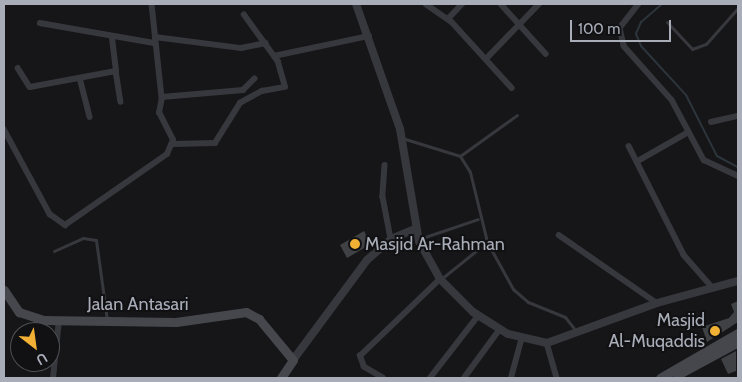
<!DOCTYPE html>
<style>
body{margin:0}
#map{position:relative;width:742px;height:382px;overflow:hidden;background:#161618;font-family:Cabin,sans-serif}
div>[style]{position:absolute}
.stream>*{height:2px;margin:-1px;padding:0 1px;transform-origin:1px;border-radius:1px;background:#2c353c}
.building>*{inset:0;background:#404145}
.service>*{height:3px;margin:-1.5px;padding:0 1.5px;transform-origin:1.5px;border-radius:1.5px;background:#37383d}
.minor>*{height:5.5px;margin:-2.75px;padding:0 2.75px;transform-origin:2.75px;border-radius:2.75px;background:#37383d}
.tertiary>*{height:8px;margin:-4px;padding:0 4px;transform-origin:4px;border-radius:4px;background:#37383d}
.secondary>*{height:9px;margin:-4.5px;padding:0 4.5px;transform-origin:4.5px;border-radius:4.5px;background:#45474d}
.dots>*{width:14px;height:14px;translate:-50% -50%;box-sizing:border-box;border:2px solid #111113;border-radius:50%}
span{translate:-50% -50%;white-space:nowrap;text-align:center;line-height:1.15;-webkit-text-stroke:4px #111113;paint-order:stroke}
.poi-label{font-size:18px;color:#a8adb8}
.left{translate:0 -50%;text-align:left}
.right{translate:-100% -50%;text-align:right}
.street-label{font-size:18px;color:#a8adb8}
.frame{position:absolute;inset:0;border:5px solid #a8adb8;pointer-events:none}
.north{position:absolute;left:10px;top:322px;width:50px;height:50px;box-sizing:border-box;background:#111113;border:1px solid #4d4f55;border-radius:50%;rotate:150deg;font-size:14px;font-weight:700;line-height:20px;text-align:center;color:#a8adb8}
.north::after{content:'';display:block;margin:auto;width:18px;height:22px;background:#f2b134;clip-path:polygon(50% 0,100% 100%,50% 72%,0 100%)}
.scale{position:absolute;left:570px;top:20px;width:101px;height:22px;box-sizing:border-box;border:2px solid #a8adb8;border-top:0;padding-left:6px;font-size:15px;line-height:18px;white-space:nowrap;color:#a8adb8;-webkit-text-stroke:4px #111113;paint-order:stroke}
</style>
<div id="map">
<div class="stream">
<i style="left:662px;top:4px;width:28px;rotate:139deg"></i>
<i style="left:641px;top:22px;width:13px;rotate:113deg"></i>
<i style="left:636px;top:34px;width:13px;rotate:67deg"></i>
<i style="left:641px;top:46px;width:67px;rotate:47.4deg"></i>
<i style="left:686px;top:95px;width:68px;rotate:63.1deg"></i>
<i style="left:717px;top:156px;width:24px;rotate:28deg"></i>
</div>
<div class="building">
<i style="clip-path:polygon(364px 231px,371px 244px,347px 258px,340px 245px)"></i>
<i style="clip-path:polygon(738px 301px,738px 322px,707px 342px,702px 327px,729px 318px,734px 312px,731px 304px)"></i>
<i style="clip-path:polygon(736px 351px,736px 371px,728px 374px,721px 359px)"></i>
</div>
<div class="service">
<i style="left:667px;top:22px;width:37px;rotate:47deg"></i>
<i style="left:692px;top:49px;width:15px;rotate:-20deg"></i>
<i style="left:706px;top:44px;width:48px;rotate:-48.4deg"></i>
<i style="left:402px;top:138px;width:61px;rotate:17.2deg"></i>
<i style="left:460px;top:156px;width:19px;rotate:58deg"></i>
<i style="left:470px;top:172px;width:72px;rotate:76.3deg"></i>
<i style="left:487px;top:242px;width:54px;rotate:61deg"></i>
<i style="left:513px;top:289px;width:20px;rotate:41deg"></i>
<i style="left:528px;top:302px;width:40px;rotate:22deg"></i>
<i style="left:565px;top:317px;width:18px;rotate:52deg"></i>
<i style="left:460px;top:156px;width:70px;rotate:-35.7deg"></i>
<i style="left:419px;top:239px;width:62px;rotate:-18.7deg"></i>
<i style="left:54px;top:251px;width:32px;rotate:-24deg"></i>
<i style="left:83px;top:238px;width:13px;rotate:9deg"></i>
<i style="left:96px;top:240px;width:81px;rotate:82.2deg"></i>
<i style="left:441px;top:279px;width:59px;rotate:-38.8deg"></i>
</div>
<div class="minor">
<i style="left:152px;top:4px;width:94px;rotate:83.9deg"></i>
<i style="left:162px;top:97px;width:81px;rotate:-4.9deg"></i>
<i style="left:243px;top:90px;width:16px;rotate:-45deg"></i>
<i style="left:426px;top:4px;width:32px;rotate:35deg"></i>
<i style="left:452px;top:22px;width:89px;rotate:47.7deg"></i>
<i style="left:501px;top:4px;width:67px;rotate:48deg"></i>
<i style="left:639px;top:4px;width:31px;rotate:128deg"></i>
<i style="left:620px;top:28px;width:18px;rotate:77deg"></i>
<i style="left:624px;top:46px;width:72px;rotate:48.4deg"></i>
<i style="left:672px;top:100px;width:68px;rotate:61.9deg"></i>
<i style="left:704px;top:160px;width:38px;rotate:25deg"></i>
<i style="left:448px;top:19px;width:21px;rotate:-47deg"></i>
<i style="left:40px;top:23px;width:117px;rotate:9.9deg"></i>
<i style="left:155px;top:37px;width:87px;rotate:7.3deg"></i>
<i style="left:241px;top:48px;width:25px;rotate:-11deg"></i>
<i style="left:274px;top:56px;width:97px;rotate:-11.9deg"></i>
<i style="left:486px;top:59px;width:76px;rotate:-46.1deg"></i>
<i style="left:18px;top:68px;width:22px;rotate:58deg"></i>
<i style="left:30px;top:87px;width:87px;rotate:-10.5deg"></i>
<i style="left:116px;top:71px;width:33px;rotate:-97deg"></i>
<i style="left:116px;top:71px;width:31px;rotate:81deg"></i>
<i style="left:80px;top:78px;width:40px;rotate:75.6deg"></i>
<i style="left:711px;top:122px;width:28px;rotate:-13deg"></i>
<i style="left:4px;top:129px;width:97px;rotate:61.6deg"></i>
<i style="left:50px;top:214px;width:19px;rotate:36deg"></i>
<i style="left:65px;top:225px;width:124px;rotate:-34.8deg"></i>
<i style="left:167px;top:154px;width:15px;rotate:-67deg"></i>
<i style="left:173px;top:140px;width:30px;rotate:-117deg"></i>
<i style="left:159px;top:113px;width:16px;rotate:-79deg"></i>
<i style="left:172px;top:144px;width:43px;rotate:-1.3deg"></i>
<i style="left:215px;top:143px;width:47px;rotate:-58deg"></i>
<i style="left:240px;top:103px;width:25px;rotate:-29deg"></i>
<i style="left:262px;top:91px;width:23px;rotate:-10deg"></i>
<i style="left:285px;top:87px;width:26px;rotate:-106deg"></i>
<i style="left:278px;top:62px;width:58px;rotate:-125.9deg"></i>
<i style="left:629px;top:146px;width:122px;rotate:63.2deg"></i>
<i style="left:684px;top:255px;width:43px;rotate:48.8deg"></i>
<i style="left:638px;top:161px;width:56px;rotate:-29.7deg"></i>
<i style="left:385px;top:165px;width:32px;rotate:94deg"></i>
<i style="left:383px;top:197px;width:43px;rotate:79.2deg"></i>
<i style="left:559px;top:235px;width:119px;rotate:34.8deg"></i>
<i style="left:547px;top:343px;width:36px;rotate:74deg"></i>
<i style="left:53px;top:378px;width:58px;rotate:-84.1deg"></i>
<i style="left:383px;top:378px;width:22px;rotate:-150deg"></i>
<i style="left:364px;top:367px;width:12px;rotate:-110deg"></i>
<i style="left:360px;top:356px;width:111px;rotate:-43.9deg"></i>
<i style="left:430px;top:378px;width:78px;rotate:-52.3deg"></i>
<i style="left:464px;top:378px;width:61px;rotate:-53.7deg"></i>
<i style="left:511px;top:378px;width:39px;rotate:-75deg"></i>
</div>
<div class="tertiary">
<i style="left:356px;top:4px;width:133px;rotate:70.6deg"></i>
<i style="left:400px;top:129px;width:114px;rotate:80.4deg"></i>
<i style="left:419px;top:241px;width:43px;rotate:61.1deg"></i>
<i style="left:440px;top:279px;width:47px;rotate:45deg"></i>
<i style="left:473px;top:312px;width:41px;rotate:32.2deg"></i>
<i style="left:508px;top:334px;width:40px;rotate:13deg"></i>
<i style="left:547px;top:343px;width:117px;rotate:-20deg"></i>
<i style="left:657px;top:303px;width:84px;rotate:-15.2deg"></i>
<i style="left:293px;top:360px;width:124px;rotate:-53.5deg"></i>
<i style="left:367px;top:260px;width:32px;rotate:-41deg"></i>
<i style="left:391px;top:239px;width:26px;rotate:-23deg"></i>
</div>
<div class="secondary">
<i style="left:4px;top:290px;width:27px;rotate:56deg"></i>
<i style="left:19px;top:312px;width:25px;rotate:18deg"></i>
<i style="left:43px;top:320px;width:133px;rotate:0.9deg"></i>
<i style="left:176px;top:322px;width:71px;rotate:-8.1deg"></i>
<i style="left:246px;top:312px;width:15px;rotate:28deg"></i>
<i style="left:259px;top:319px;width:53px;rotate:50.3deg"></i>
<i style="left:293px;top:360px;width:22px;rotate:124deg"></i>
<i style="left:677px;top:375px;width:69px;rotate:-28.4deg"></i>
<i style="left:660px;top:378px;width:90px;rotate:-30deg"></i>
</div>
<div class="dots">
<i style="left:355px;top:244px;background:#f2b134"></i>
<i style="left:715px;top:331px;background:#f2b134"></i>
</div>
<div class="poi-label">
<span class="left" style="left:365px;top:244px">Masjid Ar-Rahman</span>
<span class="right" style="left:705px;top:331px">Masjid<br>Al-Muqaddis</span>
</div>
<div class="street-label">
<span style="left:138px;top:304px">Jalan Antasari</span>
</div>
<div class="frame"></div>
<div class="north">U</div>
<div class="scale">100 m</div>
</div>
